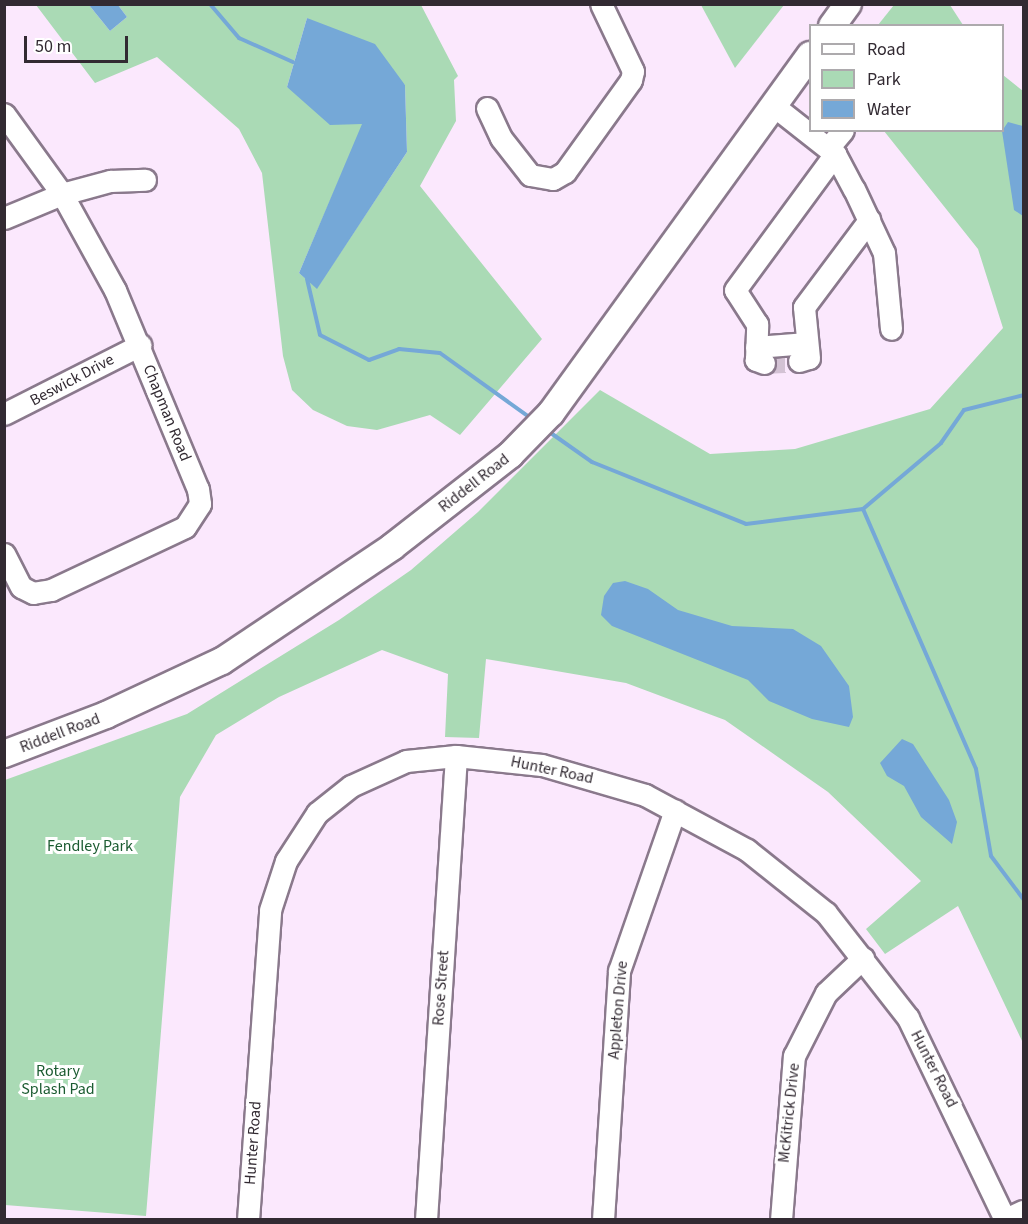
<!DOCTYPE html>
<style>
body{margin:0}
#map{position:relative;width:1028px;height:1224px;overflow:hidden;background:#fbe8fd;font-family:"Source Sans 3",sans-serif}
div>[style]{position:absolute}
.green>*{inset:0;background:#aadab5}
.water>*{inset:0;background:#75a8d7}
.stream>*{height:4px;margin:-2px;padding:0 2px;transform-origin:2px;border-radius:2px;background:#75a8d7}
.minor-tunnel>*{height:21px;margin-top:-10.5px;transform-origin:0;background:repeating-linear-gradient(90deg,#d3c2d4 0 21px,transparent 0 31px)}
.roads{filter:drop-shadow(2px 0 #8a798c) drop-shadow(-2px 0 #8a798c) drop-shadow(0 2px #8a798c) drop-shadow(0 -2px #8a798c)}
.minor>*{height:21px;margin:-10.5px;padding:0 10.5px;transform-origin:10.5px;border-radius:10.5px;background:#fff}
.major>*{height:26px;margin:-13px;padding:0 13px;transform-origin:13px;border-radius:13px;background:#fff}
span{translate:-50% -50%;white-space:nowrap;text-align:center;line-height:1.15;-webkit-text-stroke:6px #fff;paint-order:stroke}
.street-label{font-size:16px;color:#322a32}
.park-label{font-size:16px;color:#1b5b31}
.frame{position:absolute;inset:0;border:6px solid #322a32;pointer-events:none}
.legend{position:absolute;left:809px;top:24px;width:195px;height:108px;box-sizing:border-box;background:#fff;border:2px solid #adaaad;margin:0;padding:8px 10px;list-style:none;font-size:18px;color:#322a32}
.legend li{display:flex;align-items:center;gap:12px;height:30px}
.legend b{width:30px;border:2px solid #adaaad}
.scale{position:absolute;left:24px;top:36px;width:104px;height:27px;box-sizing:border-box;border:3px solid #322a32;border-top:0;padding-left:8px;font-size:18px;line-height:21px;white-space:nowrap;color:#322a32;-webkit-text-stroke:4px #fff;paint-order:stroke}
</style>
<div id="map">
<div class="green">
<i style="clip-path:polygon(evenodd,36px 5px,89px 5px,110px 31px,127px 17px,118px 5px,421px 5px,458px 76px,454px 80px,456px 121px,420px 186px,542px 339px,460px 435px,430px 415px,377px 430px,347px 426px,313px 410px,292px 390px,283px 356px,262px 173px,239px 129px,157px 57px,95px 83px,36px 5px,307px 18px,405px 85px,407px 152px,317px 288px,299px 273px,363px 124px,287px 87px,307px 18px)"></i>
<i style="clip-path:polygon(701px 5px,784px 5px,735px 68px)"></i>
<i style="clip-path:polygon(894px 5px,950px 5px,963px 25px,878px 25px)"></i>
<i style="clip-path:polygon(1003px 75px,1023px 91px,1023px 1043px,958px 906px,885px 954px,866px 929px,921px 881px,828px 792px,725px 720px,626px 683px,486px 659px,479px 738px,445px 737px,448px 674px,382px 650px,279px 697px,216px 735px,180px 797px,146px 1216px,5px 1205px,5px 780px,187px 714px,339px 620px,411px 570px,478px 512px,600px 390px,710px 454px,795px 449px,930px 409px,1003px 328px,978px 249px,884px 131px,1002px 130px)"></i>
</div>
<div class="water">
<i style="clip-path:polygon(89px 5px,118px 5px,127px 17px,110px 31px)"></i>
<i style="clip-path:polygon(307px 18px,375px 44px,405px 85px,407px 152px,317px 289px,299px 273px,362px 124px,330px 125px,287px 87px)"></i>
<i style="clip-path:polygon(1008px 122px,1023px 126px,1023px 216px,1014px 210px,1002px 131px)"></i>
<i style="clip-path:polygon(625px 581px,648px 589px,678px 610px,732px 626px,793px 629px,821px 646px,849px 686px,853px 717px,849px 727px,812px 719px,769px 701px,748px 680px,612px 626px,601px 615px,604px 596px,613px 583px)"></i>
<i style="clip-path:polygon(902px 739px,913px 744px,949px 800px,957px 822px,952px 844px,921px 817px,904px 786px,887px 776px,880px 763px)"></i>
</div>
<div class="stream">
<i style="left:210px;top:4px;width:45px;rotate:49.5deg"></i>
<i style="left:239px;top:38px;width:59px;rotate:24deg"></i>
<i style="left:307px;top:279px;width:57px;rotate:76.9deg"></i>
<i style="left:320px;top:335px;width:55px;rotate:27deg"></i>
<i style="left:369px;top:360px;width:32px;rotate:-20deg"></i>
<i style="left:399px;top:349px;width:41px;rotate:5.6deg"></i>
<i style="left:440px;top:353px;width:113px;rotate:35.7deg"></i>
<i style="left:548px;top:431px;width:54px;rotate:35.2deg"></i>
<i style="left:592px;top:462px;width:166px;rotate:21.9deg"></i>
<i style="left:746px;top:524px;width:118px;rotate:-7.3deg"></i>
<i style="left:863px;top:509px;width:102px;rotate:-40.2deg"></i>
<i style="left:941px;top:443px;width:40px;rotate:-55.1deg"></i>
<i style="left:964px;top:410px;width:62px;rotate:-14deg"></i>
<i style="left:863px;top:509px;width:283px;rotate:66.5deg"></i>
<i style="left:976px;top:769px;width:88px;rotate:80.2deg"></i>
<i style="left:991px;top:856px;width:55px;rotate:53.1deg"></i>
</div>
<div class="minor-tunnel">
<i style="left:764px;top:363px;width:35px;rotate:-3deg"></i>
</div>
<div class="roads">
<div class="minor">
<i style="left:774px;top:106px;width:78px;rotate:38.2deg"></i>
<i style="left:835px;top:154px;width:40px;rotate:62deg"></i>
<i style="left:854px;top:189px;width:71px;rotate:64.9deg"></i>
<i style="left:884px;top:253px;width:76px;rotate:84.7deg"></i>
<i style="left:487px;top:108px;width:33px;rotate:65deg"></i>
<i style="left:501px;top:138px;width:47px;rotate:51.9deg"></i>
<i style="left:530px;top:175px;width:23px;rotate:10deg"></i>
<i style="left:553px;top:179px;width:14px;rotate:-30deg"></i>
<i style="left:565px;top:172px;width:113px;rotate:-54.3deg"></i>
<i style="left:631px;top:80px;width:9px;rotate:-77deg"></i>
<i style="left:633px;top:71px;width:74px;rotate:-115.5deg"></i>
<i style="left:4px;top:114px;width:99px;rotate:54.1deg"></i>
<i style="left:62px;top:194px;width:110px;rotate:61.1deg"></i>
<i style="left:115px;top:290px;width:216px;rotate:67.4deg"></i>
<i style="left:198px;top:489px;width:15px;rotate:82deg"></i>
<i style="left:200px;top:504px;width:27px;rotate:123deg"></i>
<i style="left:185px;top:527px;width:148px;rotate:154.8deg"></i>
<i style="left:51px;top:590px;width:18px;rotate:171deg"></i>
<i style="left:33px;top:593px;width:13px;rotate:-153deg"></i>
<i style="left:21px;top:587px;width:37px;rotate:-117deg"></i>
<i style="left:828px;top:148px;width:23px;rotate:-50deg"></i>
<i style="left:4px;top:218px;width:63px;rotate:-22.5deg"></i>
<i style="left:62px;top:194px;width:50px;rotate:-15.2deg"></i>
<i style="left:110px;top:181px;width:35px;rotate:-2deg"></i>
<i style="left:756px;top:347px;width:51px;rotate:-4.5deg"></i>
<i style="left:799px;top:361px;width:10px;rotate:-17deg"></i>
<i style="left:809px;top:358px;width:51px;rotate:-95.6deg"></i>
<i style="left:804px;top:307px;width:109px;rotate:-53.2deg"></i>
<i style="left:764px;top:363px;width:9px;rotate:-159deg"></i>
<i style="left:756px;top:360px;width:36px;rotate:-88deg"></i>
<i style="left:757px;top:324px;width:40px;rotate:-122.9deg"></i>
<i style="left:735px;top:290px;width:169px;rotate:-53.7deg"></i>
<i style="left:4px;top:414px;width:153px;rotate:-26.9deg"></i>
<i style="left:248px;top:1220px;width:311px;rotate:-85.9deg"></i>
<i style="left:270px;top:910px;width:52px;rotate:-71.9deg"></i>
<i style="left:286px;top:861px;width:57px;rotate:-57.1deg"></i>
<i style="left:317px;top:813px;width:43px;rotate:-38.5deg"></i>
<i style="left:351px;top:786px;width:60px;rotate:-24.4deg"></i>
<i style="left:406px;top:761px;width:50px;rotate:-5.7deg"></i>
<i style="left:456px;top:756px;width:86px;rotate:6deg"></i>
<i style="left:542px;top:765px;width:107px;rotate:16.2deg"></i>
<i style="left:645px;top:795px;width:116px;rotate:28.3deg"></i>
<i style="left:747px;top:850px;width:101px;rotate:38.6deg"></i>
<i style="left:826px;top:913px;width:133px;rotate:52deg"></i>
<i style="left:908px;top:1018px;width:224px;rotate:64.3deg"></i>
<i style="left:426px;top:1220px;width:465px;rotate:-86.3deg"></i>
<i style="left:603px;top:1220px;width:250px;rotate:-86.3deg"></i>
<i style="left:619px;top:971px;width:170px;rotate:-70.8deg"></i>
<i style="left:781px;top:1220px;width:165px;rotate:-85.5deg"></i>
<i style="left:794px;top:1056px;width:71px;rotate:-63.1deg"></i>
<i style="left:826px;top:993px;width:51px;rotate:-43.4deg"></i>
</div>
<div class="major">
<i style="left:832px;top:26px;width:27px;rotate:-54deg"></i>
<i style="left:4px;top:754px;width:109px;rotate:-20.9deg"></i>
<i style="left:106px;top:715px;width:128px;rotate:-25deg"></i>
<i style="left:222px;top:661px;width:205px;rotate:-33.8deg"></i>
<i style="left:392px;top:547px;width:150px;rotate:-37.9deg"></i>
<i style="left:510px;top:455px;width:59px;rotate:-45.7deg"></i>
<i style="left:551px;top:413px;width:442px;rotate:-54.1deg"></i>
<i style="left:1011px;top:1220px;width:14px;rotate:-25deg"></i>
</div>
</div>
<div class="street-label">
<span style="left:72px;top:380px;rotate:-28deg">Beswick Drive</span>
<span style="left:167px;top:413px;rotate:68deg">Chapman Road</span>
<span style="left:474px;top:483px;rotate:-38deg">Riddell Road</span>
<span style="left:60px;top:733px;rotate:-21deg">Riddell Road</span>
<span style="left:552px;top:770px;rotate:12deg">Hunter Road</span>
<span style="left:441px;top:988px;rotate:-86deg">Rose Street</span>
<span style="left:618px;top:1010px;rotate:-85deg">Appleton Drive</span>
<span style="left:934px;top:1069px;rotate:63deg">Hunter Road</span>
<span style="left:789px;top:1113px;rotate:-84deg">McKitrick Drive</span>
<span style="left:253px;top:1143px;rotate:-86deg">Hunter Road</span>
</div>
<div class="park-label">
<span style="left:90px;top:846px">Fendley Park</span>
<span style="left:58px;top:1080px">Rotary<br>Splash Pad</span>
</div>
<div class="frame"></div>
<ul class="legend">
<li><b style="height:8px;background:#fff"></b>Road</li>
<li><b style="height:16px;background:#aadab5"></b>Park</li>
<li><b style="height:16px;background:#75a8d7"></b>Water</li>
</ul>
<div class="scale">50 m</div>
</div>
